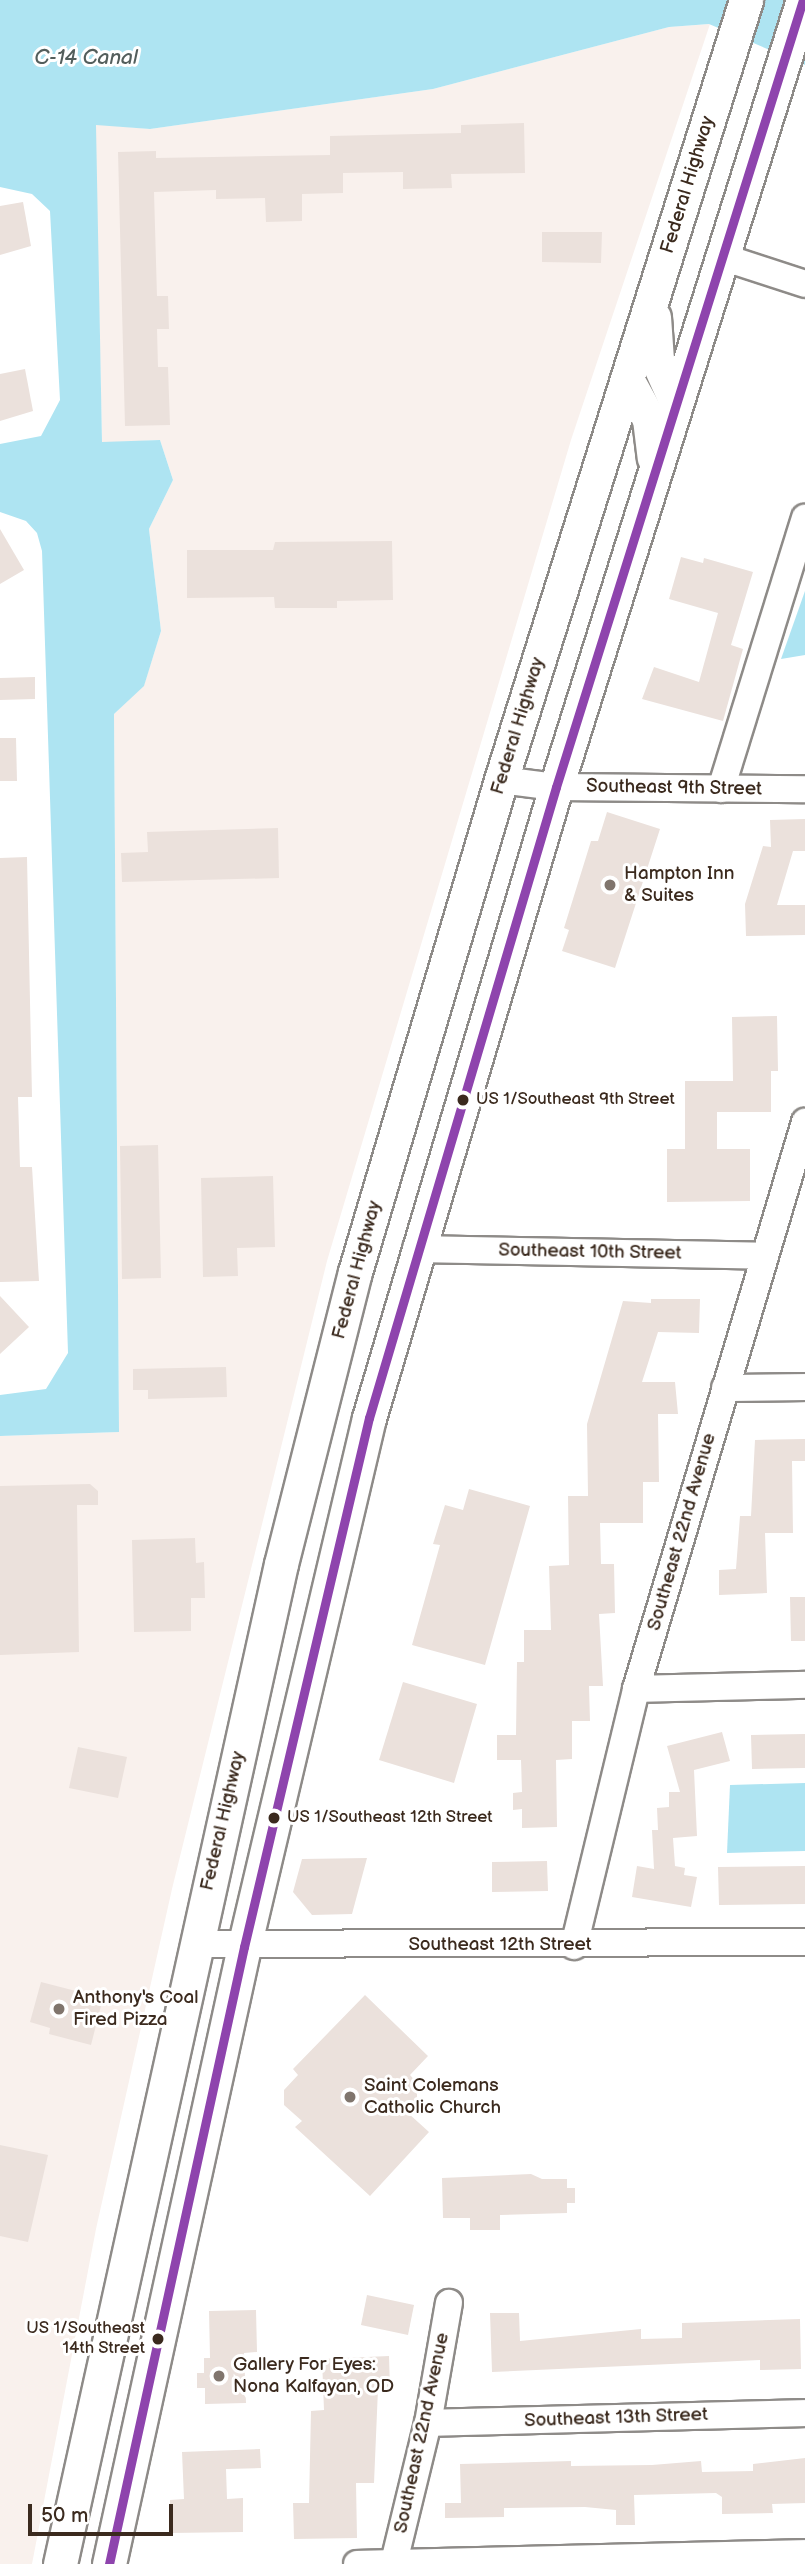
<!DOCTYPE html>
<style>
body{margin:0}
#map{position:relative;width:805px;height:2564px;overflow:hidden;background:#fff;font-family:"Balsamiq Sans",sans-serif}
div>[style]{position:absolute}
.built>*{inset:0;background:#f9f1ed}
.water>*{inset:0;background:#aee4f2}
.building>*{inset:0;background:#ebe1dc}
.roads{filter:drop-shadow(2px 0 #8e8b88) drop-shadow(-2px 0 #8e8b88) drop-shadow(0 2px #8e8b88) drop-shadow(0 -2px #8e8b88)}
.minor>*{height:26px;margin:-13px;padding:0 13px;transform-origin:13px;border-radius:13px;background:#fff}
.major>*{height:33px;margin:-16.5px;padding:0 16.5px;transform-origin:16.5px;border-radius:16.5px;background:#fff}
.bus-1>*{height:9px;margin:-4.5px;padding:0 4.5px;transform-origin:4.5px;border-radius:4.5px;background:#8e44ad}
.dots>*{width:19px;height:19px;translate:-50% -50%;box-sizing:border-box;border:4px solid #fff;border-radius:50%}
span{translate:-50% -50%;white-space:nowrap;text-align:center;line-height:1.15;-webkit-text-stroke:6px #fff;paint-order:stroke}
.bus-label{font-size:17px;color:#3b2a1e}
.left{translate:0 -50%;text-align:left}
.right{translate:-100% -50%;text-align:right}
.street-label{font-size:19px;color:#3b2a1e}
.poi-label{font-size:19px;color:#3b2a1e}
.water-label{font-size:21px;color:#535e5c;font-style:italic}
.scale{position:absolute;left:28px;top:2504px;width:145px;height:32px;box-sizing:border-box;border:4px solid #3b2a1e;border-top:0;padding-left:9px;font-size:21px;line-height:24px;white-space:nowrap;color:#3b2a1e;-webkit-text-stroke:5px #fff;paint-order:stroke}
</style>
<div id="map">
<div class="built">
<i style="clip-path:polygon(710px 24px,571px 440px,327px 1261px,172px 1889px,96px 2229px,32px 2564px,0 2564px,0 1436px,119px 1432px,114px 714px,144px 685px,161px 631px,149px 529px,173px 480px,160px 440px,102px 443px,95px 124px,150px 129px,433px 89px,669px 27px)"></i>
</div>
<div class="water">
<i style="clip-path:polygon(0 0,805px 0,805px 65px,709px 24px,669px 27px,433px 89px,150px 129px,96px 125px,102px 442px,160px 440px,173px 480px,149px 529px,161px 631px,144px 686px,114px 714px,119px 1432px,0 1436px,0 1395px,46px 1389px,68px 1353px,42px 551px,37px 533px,26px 521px,0 512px,0 444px,41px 436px,60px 400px,50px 211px,32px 194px,0 187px)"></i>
<i style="clip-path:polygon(805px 591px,805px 655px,781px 659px)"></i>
<i style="clip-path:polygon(805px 1783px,805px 1851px,727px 1853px,730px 1785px)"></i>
</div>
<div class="building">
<i style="clip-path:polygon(524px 123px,525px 173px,451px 174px,452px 188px,403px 189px,403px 172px,343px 173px,343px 193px,302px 194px,302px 221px,266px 222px,265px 198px,216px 199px,216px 190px,154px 192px,157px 296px,168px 296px,169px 329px,157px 329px,158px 367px,168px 367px,170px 425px,125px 426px,118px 152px,156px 151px,156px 158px,330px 155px,330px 136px,461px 133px,461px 125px)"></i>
<i style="clip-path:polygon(23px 202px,31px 246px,0 255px,0 206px)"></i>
<i style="clip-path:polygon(542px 232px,602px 232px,601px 263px,542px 262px)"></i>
<i style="clip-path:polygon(25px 369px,33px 411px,0 421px,0 374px)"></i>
<i style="clip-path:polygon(0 529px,24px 570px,0 584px)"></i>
<i style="clip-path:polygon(392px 541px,393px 600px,337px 601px,337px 608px,275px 608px,274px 597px,187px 598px,187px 550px,273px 550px,275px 542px)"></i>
<i style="clip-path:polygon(681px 557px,703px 563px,704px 558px,753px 572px,731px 645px,743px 649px,723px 721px,642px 699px,654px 667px,699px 682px,718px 613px,669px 599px)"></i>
<i style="clip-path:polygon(35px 677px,35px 699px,0 700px,0 678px)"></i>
<i style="clip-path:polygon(0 738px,16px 738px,17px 781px,0 781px)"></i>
<i style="clip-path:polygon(607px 812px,660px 829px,615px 968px,562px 951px,569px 930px,564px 928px,591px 841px,598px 841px)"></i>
<i style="clip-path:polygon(805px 819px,805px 851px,793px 851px,777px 905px,805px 905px,805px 935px,746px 936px,745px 904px,763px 846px,771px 847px,770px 820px)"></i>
<i style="clip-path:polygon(278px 828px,279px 878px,122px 882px,121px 853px,148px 852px,147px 832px)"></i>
<i style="clip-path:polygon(27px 857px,32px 1097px,18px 1097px,20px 1167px,32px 1167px,39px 1281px,0 1282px,0 858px)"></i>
<i style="clip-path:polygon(777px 1016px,778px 1071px,771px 1071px,771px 1112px,717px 1112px,717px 1149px,750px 1149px,750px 1201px,667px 1202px,667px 1149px,685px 1149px,685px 1081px,733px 1081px,732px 1017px)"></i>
<i style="clip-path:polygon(158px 1145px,161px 1278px,122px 1279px,120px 1146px)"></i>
<i style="clip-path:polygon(273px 1176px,275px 1247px,237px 1248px,238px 1276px,203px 1277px,201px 1178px)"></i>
<i style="clip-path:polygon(0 1296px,29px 1327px,0 1354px)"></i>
<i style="clip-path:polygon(651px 1299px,700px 1299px,699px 1333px,658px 1332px,642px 1382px,675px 1382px,678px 1414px,658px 1414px,659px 1482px,643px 1482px,643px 1523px,600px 1523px,601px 1564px,614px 1564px,615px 1613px,599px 1614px,603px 1686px,589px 1686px,590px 1721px,572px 1721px,572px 1759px,556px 1760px,557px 1827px,522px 1828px,522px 1809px,513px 1810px,513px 1793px,522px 1792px,521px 1760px,497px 1760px,497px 1735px,516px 1735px,517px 1662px,524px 1662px,524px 1630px,551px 1630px,549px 1566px,569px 1565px,568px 1496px,588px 1496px,587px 1424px,623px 1301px,651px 1303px)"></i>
<i style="clip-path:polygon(226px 1367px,227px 1397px,148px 1399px,148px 1390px,133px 1390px,133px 1369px)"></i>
<i style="clip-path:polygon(805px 1439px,805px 1461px,792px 1461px,793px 1533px,765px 1533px,767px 1593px,719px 1595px,719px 1570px,736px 1569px,740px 1516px,751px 1516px,755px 1440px)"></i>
<i style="clip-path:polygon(90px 1484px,98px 1491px,98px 1505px,77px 1505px,79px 1652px,0 1655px,0 1486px)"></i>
<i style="clip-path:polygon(469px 1489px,530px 1506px,485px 1665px,412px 1645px,440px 1545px,433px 1544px,445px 1505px,463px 1510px)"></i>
<i style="clip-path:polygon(195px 1538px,196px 1563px,204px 1562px,205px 1598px,191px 1598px,191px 1631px,134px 1632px,132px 1540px)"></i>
<i style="clip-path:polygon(790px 1597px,805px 1597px,805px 1641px,791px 1641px)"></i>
<i style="clip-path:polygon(403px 1682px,477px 1704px,454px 1783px,379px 1760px)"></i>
<i style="clip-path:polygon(722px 1732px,730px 1761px,694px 1770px,697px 1836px,673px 1838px,675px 1866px,685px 1868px,684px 1875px,697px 1877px,691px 1907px,632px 1897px,637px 1866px,654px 1869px,652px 1830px,658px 1830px,657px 1808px,669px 1807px,669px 1792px,680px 1792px,667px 1746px)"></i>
<i style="clip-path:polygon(805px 1734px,805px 1768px,752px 1769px,751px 1735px)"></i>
<i style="clip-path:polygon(78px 1747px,127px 1757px,118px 1798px,69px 1788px)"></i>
<i style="clip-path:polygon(367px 1858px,352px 1914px,312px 1915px,293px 1892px,302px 1859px)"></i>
<i style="clip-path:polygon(547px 1861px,548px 1891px,492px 1892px,492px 1862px)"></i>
<i style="clip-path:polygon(805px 1866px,805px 1904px,719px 1905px,718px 1867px)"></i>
<i style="clip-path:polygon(41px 1982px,103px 1998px,91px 2045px,49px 2034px,50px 2028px,30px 2022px)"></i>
<i style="clip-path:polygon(365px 1995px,428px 2056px,410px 2075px,417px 2083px,417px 2104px,408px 2113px,429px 2132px,370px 2196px,295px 2127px,302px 2121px,284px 2105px,284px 2090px,298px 2075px,293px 2069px)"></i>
<i style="clip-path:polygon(0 2145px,48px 2155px,28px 2242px,0 2236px)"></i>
<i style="clip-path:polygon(531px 2174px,542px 2179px,567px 2179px,567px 2188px,575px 2188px,575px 2203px,567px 2203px,567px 2213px,500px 2215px,500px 2230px,470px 2230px,470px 2218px,443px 2218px,442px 2178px)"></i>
<i style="clip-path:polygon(367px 2295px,414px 2305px,408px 2335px,361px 2325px)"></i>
<i style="clip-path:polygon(256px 2310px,257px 2352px,244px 2353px,246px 2403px,205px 2404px,205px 2388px,197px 2388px,197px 2373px,204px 2373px,204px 2358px,210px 2358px,209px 2311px)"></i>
<i style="clip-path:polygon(490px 2313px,519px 2313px,520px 2341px,641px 2329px,641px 2339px,682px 2338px,682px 2323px,800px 2319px,801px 2369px,760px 2370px,760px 2360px,492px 2372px)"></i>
<i style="clip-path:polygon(389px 2356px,390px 2389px,378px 2389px,374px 2483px,356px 2483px,357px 2538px,294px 2539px,293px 2503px,309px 2503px,311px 2411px,324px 2410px,322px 2359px)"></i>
<i style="clip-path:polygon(260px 2449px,261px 2468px,226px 2469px,227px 2499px,243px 2498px,243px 2532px,170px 2533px,170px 2500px,184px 2499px,182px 2452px)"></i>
<i style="clip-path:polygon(805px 2458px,805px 2503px,772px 2504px,773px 2513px,722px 2514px,722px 2497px,716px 2493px,634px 2495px,635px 2525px,616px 2525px,616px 2510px,585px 2507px,504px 2508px,504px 2517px,445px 2518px,445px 2503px,461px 2503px,460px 2464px,571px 2461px,571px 2466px,652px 2465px,701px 2461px,702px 2472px,753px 2471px,753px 2464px)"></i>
</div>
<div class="roads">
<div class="minor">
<i style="left:722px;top:257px;width:87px;rotate:18deg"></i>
<i style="left:501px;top:780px;width:55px;rotate:7.3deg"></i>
<i style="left:556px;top:787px;width:249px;rotate:0.5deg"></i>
<i style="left:721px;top:789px;width:284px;rotate:-72.8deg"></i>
<i style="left:416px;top:1249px;width:349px;rotate:1.1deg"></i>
<i style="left:725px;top:1388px;width:80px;rotate:-0.7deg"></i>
<i style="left:636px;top:1689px;width:169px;rotate:-1.4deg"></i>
<i style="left:196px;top:1944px;width:609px;rotate:-0.19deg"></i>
<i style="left:574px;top:1946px;width:264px;rotate:-76.4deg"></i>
<i style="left:636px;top:1689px;width:592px;rotate:-73.4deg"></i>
<i style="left:428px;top:2423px;width:377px;rotate:-1.5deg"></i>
<i style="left:394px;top:2562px;width:143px;rotate:-76.3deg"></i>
<i style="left:428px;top:2423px;width:122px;rotate:-80.1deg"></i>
<i style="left:357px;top:2564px;width:448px;rotate:-1.4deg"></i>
</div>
<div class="major">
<i style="left:654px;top:317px;width:43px;rotate:86deg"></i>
<i style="left:657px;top:360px;width:46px;rotate:65.7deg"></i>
<i style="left:627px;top:379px;width:46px;rotate:61.2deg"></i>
<i style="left:649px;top:419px;width:39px;rotate:83deg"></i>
<i style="left:60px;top:2564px;width:1024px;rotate:-77.54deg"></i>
<i style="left:281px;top:1564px;width:301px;rotate:-75.8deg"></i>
<i style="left:355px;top:1272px;width:513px;rotate:-73.47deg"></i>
<i style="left:501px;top:780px;width:818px;rotate:-72.56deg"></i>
<i style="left:109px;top:2564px;width:632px;rotate:-77.66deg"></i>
<i style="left:244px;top:1947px;width:544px;rotate:-76.71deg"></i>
<i style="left:369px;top:1418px;width:658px;rotate:-73.49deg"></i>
<i style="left:556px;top:787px;width:825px;rotate:-72.58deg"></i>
</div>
</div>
<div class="bus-1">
<i style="left:109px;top:2564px;width:632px;rotate:-77.66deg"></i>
<i style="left:244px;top:1947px;width:544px;rotate:-76.71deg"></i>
<i style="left:369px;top:1418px;width:658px;rotate:-73.49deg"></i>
<i style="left:556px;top:787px;width:825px;rotate:-72.58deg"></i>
</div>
<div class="dots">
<i style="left:610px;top:885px;background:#80756d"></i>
<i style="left:463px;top:1100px;background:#3b2a1e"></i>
<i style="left:274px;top:1818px;background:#3b2a1e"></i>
<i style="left:59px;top:2009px;background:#80756d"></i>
<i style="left:350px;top:2097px;background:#80756d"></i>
<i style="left:158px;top:2339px;background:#3b2a1e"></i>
<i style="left:219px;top:2376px;background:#80756d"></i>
</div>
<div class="bus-label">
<span class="left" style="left:476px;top:1100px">US 1/Southeast 9th Street</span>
<span class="left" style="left:287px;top:1818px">US 1/Southeast 12th Street</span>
<span class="right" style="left:145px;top:2339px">US 1/Southeast<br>14th Street</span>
</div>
<div class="street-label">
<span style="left:688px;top:185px;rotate:-73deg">Federal Highway</span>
<span style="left:518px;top:726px;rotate:-73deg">Federal Highway</span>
<span style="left:674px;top:788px;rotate:1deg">Southeast 9th Street</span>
<span style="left:590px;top:1252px;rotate:1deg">Southeast 10th Street</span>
<span style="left:357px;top:1270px;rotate:-75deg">Federal Highway</span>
<span style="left:682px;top:1532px;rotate:-74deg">Southeast 22nd Avenue</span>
<span style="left:223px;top:1821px;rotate:-77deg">Federal Highway</span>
<span style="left:500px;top:1945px">Southeast 12th Street</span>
<span style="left:616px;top:2418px;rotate:-2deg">Southeast 13th Street</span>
<span style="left:422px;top:2433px;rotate:-78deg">Southeast 22nd Avenue</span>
</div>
<div class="poi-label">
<span class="left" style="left:624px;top:885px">Hampton Inn<br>&amp; Suites</span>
<span class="left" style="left:73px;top:2009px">Anthony's Coal<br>Fired Pizza</span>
<span class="left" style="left:364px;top:2097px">Saint Colemans<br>Catholic Church</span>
<span class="left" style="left:233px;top:2376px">Gallery For Eyes:<br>Nona Kalfayan, OD</span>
</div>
<div class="water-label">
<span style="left:86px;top:58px">C-14 Canal</span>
</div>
<div class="scale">50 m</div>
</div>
